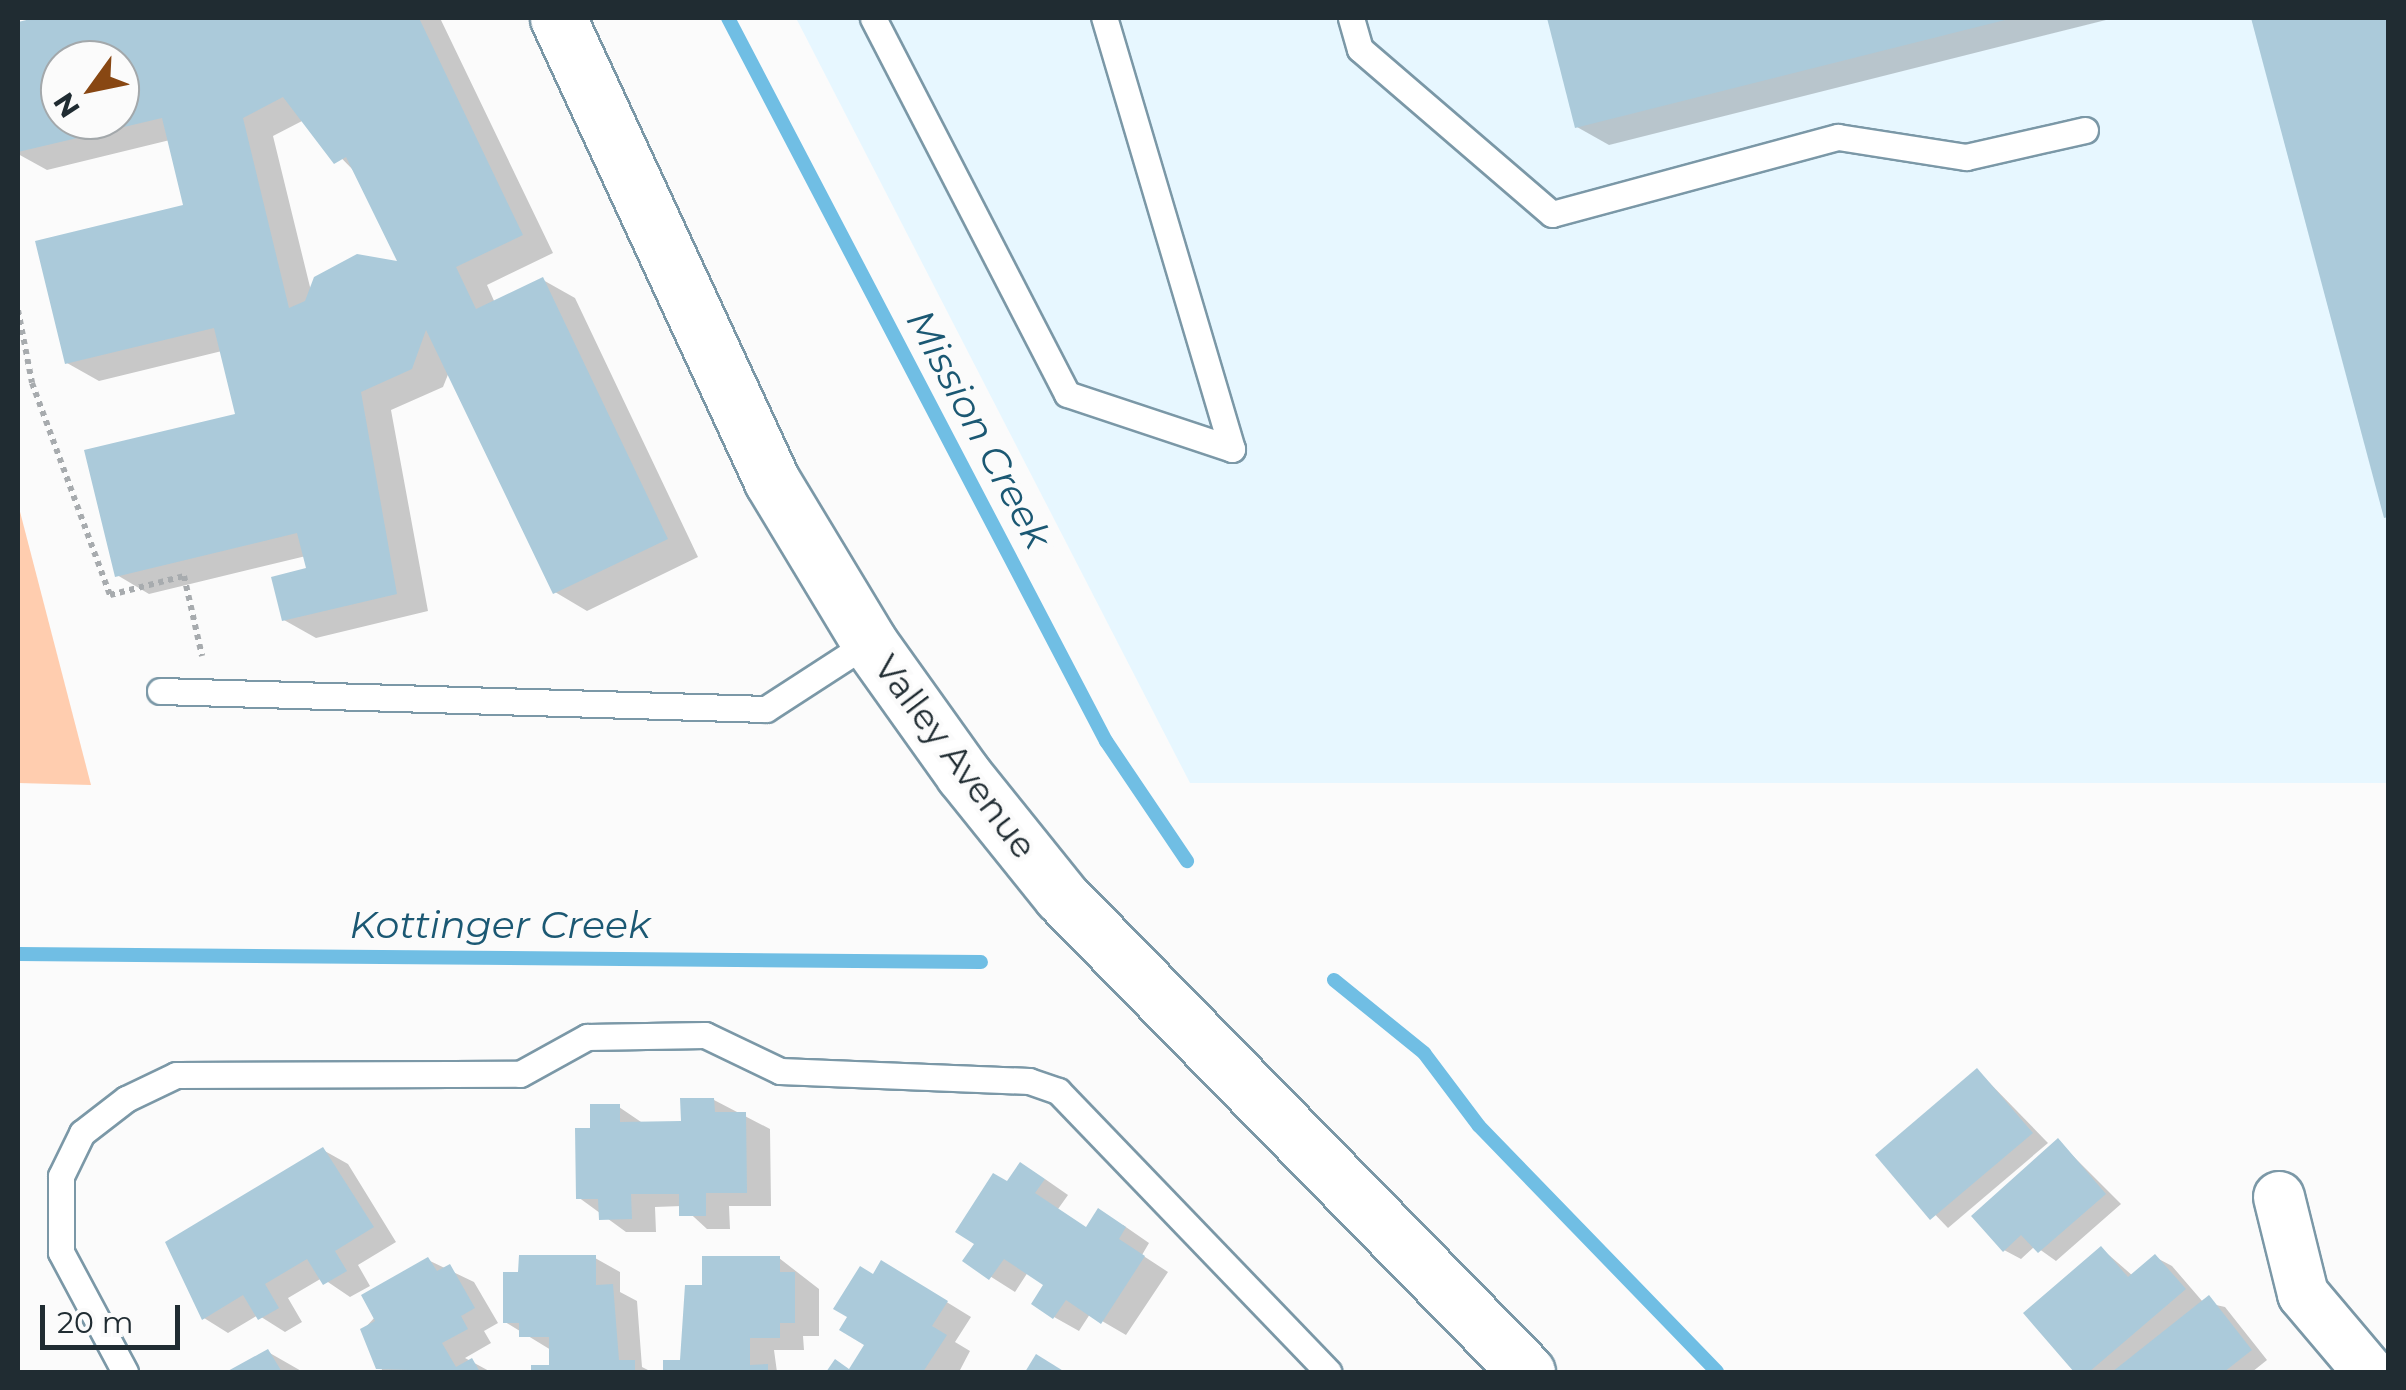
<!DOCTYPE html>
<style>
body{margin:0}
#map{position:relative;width:2406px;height:1390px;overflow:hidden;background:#fbfbfb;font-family:Montserrat,sans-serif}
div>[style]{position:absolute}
.built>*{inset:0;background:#e7f7ff}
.green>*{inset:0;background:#ffcdaf}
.shadow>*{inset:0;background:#0003}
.stream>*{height:14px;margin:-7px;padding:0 7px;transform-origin:7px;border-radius:7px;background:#70bee4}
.building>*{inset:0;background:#abcada}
.path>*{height:6px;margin-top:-3px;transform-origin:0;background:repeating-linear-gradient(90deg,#a7abae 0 5px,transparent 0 10px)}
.roads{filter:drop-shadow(2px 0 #7b98a7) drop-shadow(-2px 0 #7b98a7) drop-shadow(0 2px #7b98a7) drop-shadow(0 -2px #7b98a7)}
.lane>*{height:25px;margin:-12.5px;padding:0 12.5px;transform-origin:12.5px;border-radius:12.5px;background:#fff}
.street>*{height:50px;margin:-25px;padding:0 25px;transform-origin:25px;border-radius:25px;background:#fff}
.secondary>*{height:55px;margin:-27.5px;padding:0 27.5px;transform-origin:27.5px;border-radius:27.5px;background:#fff}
span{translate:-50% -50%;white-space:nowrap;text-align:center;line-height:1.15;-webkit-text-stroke:8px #fbfbfb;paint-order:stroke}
.street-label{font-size:35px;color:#202c32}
.water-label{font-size:38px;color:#1b5873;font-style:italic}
.frame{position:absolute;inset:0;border:20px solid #202c32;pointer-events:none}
.north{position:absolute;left:40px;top:40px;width:100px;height:100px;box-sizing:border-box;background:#fbfbfb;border:2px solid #a3a8ab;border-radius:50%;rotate:237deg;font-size:28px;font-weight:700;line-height:40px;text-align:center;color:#202c32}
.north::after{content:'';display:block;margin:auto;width:35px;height:45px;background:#884713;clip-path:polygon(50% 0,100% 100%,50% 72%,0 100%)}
.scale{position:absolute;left:40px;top:1305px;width:140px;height:45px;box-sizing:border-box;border:5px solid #202c32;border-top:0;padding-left:12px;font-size:30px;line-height:35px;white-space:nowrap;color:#202c32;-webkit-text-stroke:8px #fbfbfb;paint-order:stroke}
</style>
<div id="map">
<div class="built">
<i style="clip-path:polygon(796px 18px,2388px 18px,2388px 783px,1190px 783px)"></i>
</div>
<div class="green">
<i style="clip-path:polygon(18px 504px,91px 785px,18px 783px)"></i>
</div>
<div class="shadow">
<i style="clip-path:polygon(evenodd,46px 18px,440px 18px,553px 253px,487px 285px,495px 303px,543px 280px,575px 298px,698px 557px,587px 611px,555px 592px,449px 372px,443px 387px,391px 410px,428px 611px,316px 638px,284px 620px,309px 570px,306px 556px,149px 594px,117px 575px,238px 416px,222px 351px,99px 381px,67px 363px,186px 207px,170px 140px,47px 170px,18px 154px,18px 24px,46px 18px,60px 60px,120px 60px,120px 120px,60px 120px,60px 60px,46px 18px,304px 120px,357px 174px,401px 265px,311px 291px,273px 136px,304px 120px)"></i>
<i style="clip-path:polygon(1550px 18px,2114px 18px,1609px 145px,1577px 127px)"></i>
<i style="clip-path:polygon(2254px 18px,2388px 18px,2388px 518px,2386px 517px)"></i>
<i style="clip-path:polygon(1978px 1071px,2048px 1143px,1948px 1228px,1878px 1155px)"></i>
<i style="clip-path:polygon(714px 1100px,770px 1129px,771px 1206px,729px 1206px,730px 1229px,707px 1229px,682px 1206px,655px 1207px,656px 1232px,626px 1232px,578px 1197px,593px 1130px,619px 1107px,644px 1124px,684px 1123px)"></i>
<i style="clip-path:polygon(2058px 1141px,2121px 1204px,2056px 1261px,2035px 1246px,2021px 1259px,2004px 1250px)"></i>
<i style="clip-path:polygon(323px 1150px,348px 1164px,396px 1242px,358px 1265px,370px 1286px,350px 1297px,322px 1278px,288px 1298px,302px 1322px,285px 1332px,258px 1315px,228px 1333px,204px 1318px)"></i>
<i style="clip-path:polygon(1045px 1179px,1068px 1195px,1058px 1209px,1088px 1229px,1123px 1225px,1149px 1243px,1142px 1255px,1168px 1272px,1126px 1335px,1090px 1314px,1079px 1331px,1054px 1317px,1046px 1284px,1028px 1272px,1015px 1292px,966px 1261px,1008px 1184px)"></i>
<i style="clip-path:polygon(2102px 1249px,2133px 1276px,2155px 1257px,2172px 1266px,2203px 1302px,2225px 1307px,2267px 1360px,2252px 1372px,2077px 1372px,2026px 1313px)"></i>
<i style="clip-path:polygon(595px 1258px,620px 1272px,620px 1292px,637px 1301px,642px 1367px,652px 1372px,533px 1372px,551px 1367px,551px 1350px,505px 1322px)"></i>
<i style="clip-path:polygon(779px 1258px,819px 1289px,819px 1336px,803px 1336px,804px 1350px,774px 1350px,777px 1372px,666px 1372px,666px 1363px,682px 1362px,704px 1287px)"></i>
<i style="clip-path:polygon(428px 1260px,474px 1282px,498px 1323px,484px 1331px,491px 1343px,465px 1358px,491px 1372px,383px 1372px,363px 1330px)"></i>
<i style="clip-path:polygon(874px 1277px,906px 1277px,971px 1317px,955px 1342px,970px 1351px,959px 1372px,829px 1372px,836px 1362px,851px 1371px,867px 1344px)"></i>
<i style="clip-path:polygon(268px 1352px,303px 1372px,232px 1372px)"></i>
</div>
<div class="stream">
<i style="left:728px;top:18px;width:816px;rotate:62.4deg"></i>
<i style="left:1106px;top:741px;width:145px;rotate:56deg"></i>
<i style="left:18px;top:954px;width:963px;rotate:0.48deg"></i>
<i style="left:1334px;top:980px;width:116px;rotate:39deg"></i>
<i style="left:1424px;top:1053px;width:91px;rotate:53deg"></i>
<i style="left:1479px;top:1126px;width:342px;rotate:45.9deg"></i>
</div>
<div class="building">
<i style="clip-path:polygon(evenodd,35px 18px,419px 18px,523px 235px,456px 267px,476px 309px,543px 277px,668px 539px,553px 594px,426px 330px,412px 369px,361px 392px,397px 594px,282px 621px,271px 577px,306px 568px,297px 533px,115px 577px,84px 450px,235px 414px,214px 328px,65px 364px,35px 241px,183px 205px,162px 118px,18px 152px,18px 22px,35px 18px,60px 60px,120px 60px,120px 120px,60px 120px,60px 60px,35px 18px,283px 97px,334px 164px,346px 157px,397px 261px,357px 254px,314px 277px,305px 301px,289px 308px,243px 118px,283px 97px)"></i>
<i style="clip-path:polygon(1547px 18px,2009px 18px,2009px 19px,1575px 128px)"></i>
<i style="clip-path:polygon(2251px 18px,2388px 18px,2388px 517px,2384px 518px)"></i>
<i style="clip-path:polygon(1977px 1068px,2033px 1133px,1930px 1220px,1875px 1155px)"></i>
<i style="clip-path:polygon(680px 1098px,714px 1098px,715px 1112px,746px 1112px,747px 1193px,706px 1193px,706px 1216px,679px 1216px,679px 1194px,631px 1194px,632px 1219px,599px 1220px,598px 1199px,576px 1199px,575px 1128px,590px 1128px,590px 1104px,620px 1104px,620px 1122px,681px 1121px)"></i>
<i style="clip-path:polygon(2058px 1138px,2106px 1194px,2038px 1253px,2021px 1235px,2003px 1252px,1971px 1216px)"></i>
<i style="clip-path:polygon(323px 1147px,374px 1227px,335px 1251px,347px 1271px,323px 1285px,307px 1259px,265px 1284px,279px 1308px,258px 1320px,243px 1295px,202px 1320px,165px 1242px)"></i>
<i style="clip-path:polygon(1020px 1162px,1045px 1179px,1035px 1193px,1086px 1227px,1098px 1208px,1126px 1227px,1119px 1239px,1145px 1256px,1101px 1324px,1066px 1300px,1053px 1319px,1031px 1304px,1043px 1285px,1004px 1259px,989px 1280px,962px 1261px,974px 1244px,955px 1232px,993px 1173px,1007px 1181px)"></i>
<i style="clip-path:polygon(2101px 1246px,2128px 1277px,2155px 1254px,2186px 1289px,2089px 1372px,2074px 1372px,2023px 1313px)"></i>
<i style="clip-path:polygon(519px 1255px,596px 1255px,596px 1285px,613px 1284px,619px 1360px,635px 1360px,635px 1372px,531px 1372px,531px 1365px,549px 1365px,549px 1337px,519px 1337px,519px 1323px,503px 1323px,503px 1272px,518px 1272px)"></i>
<i style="clip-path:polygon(702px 1256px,780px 1256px,780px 1272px,795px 1272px,795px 1323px,780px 1323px,780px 1338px,750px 1338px,750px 1365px,768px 1364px,768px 1372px,663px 1372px,663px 1360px,680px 1360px,685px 1285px,702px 1285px)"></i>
<i style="clip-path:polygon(428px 1257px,437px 1271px,450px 1264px,475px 1308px,461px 1316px,468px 1329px,442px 1343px,456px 1367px,472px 1358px,480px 1372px,376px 1369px,360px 1329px,375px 1321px,361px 1295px)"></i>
<i style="clip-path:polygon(881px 1260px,948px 1301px,932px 1326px,947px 1335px,923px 1372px,826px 1372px,835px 1359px,849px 1369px,864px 1345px,839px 1330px,847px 1317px,833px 1309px,860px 1266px,873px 1274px)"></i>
<i style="clip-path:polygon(2209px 1295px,2252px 1350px,2224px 1372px,2112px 1372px)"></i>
<i style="clip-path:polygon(268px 1349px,282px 1372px,226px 1372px)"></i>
<i style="clip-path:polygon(1036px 1354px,1065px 1372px,1025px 1372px)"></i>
</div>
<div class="path">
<i style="left:18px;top:310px;width:74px;rotate:79.1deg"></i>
<i style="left:32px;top:383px;width:226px;rotate:69.8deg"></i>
<i style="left:110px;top:595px;width:76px;rotate:-14.4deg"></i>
<i style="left:184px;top:576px;width:82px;rotate:77.3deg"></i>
</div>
<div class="roads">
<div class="lane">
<i style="left:873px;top:18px;width:423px;rotate:62.7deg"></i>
<i style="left:1067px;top:394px;width:174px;rotate:18.4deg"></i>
<i style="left:1232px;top:449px;width:450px;rotate:-106.5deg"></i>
<i style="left:1351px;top:18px;width:32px;rotate:74deg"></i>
<i style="left:1360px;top:49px;width:253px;rotate:40.7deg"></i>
<i style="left:1552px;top:214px;width:296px;rotate:-15.1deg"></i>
<i style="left:1838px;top:137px;width:130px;rotate:8.9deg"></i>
<i style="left:1966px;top:157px;width:122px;rotate:-12.8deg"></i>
<i style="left:160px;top:691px;width:606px;rotate:1.7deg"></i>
<i style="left:766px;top:709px;width:123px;rotate:-33deg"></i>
<i style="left:125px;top:1372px;width:136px;rotate:-118.1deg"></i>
<i style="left:61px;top:1252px;width:76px;rotate:-90deg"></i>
<i style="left:61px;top:1176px;width:48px;rotate:-64deg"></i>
<i style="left:82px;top:1133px;width:56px;rotate:-37.7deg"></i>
<i style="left:126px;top:1099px;width:55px;rotate:-25.6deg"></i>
<i style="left:176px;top:1075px;width:344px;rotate:-0.2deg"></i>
<i style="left:520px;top:1074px;width:77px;rotate:-28.9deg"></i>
<i style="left:587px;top:1037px;width:118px;rotate:-1deg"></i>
<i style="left:705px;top:1035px;width:83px;rotate:25.6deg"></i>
<i style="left:780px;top:1071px;width:249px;rotate:2.3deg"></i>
<i style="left:1029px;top:1081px;width:31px;rotate:19deg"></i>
<i style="left:1058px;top:1091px;width:390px;rotate:46.1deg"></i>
</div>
<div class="street">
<i style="left:2279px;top:1197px;width:100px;rotate:76.1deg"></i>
<i style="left:2303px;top:1294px;width:102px;rotate:49.8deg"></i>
</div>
<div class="secondary">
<i style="left:558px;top:18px;width:510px;rotate:65.19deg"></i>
<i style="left:772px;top:481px;width:188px;rotate:58.9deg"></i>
<i style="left:869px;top:642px;width:162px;rotate:54.5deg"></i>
<i style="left:963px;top:774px;width:156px;rotate:51.2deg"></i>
<i style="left:1061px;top:896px;width:666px;rotate:45.61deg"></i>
</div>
</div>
<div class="street-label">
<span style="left:955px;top:757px;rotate:53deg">Valley Avenue</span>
</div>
<div class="water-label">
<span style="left:979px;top:429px;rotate:62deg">Mission Creek</span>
<span style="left:500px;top:925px">Kottinger Creek</span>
</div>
<div class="frame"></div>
<div class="north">N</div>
<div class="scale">20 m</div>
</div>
